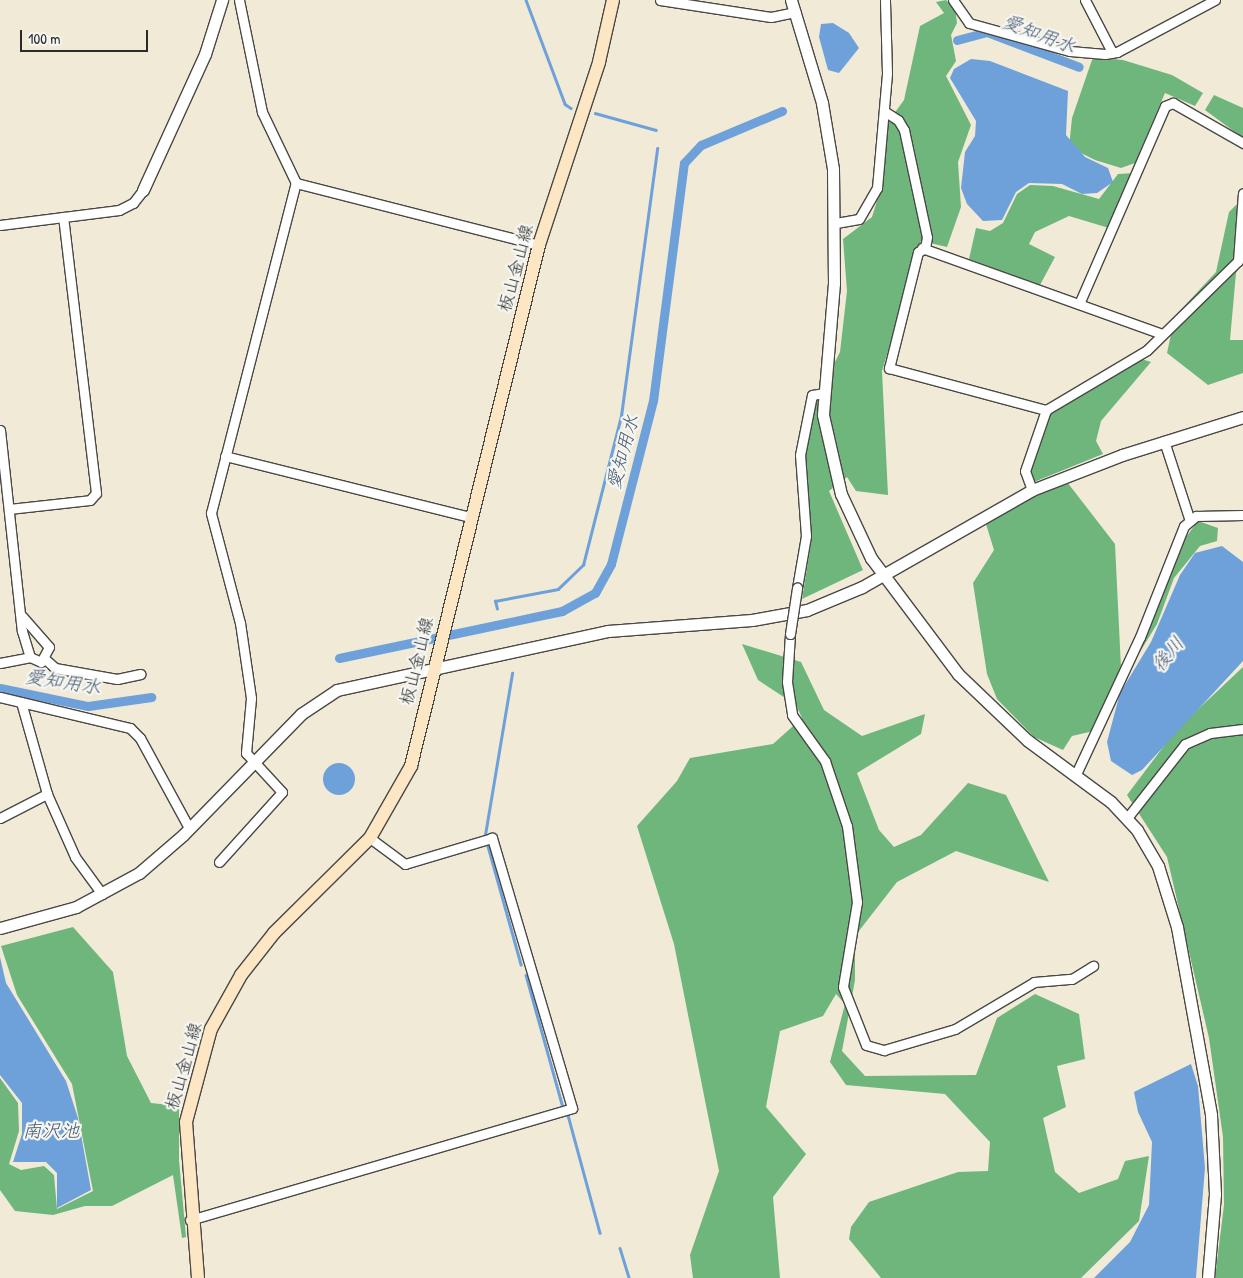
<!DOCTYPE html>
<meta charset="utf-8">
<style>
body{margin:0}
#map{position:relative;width:1243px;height:1278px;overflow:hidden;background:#f1ead7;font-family:"Patrick Hand","Klee One",sans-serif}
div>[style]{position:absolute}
.forest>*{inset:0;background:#6eb67c}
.water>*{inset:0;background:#6ea1da}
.round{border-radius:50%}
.stream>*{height:2.5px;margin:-1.25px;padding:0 1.25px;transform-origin:1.25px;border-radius:1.25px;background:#6ea1da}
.canal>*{height:9px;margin:-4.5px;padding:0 4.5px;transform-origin:4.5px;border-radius:4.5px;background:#6ea1da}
.roads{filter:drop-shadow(1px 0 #494845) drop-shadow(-1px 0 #494845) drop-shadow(0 1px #494845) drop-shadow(0 -1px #494845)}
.minor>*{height:9px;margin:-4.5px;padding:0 4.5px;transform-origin:4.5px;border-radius:4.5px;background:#fff}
.tertiary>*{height:11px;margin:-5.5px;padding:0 5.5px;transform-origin:5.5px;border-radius:5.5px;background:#fff}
.secondary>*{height:12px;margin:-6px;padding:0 6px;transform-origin:6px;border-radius:6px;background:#fce6c4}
.bridges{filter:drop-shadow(1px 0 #494845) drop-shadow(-1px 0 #494845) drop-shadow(0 1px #494845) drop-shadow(0 -1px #494845)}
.minor-bridge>*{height:9px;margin:-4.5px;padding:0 4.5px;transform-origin:4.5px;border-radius:4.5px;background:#fff}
span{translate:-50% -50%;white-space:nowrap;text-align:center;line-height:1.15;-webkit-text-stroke:4.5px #f6f6f2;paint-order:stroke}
.street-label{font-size:18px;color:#2b2b2b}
.water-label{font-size:19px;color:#465a71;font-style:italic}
.scale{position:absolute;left:20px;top:30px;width:128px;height:22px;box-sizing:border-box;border:2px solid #2b2b2b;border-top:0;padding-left:6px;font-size:15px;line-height:18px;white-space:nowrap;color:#2b2b2b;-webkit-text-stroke:4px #f6f6f2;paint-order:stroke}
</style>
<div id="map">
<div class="forest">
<i style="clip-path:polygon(946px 0,955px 8px,957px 23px,951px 35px,956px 61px,946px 76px,971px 125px,958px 162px,961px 207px,947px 247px,921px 241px,882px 371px,888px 495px,856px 491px,847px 477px,829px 491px,863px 570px,802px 599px,811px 543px,805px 454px,813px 406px,840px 352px,847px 291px,843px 239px,872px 217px,884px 178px,888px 122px,904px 100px,920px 26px,944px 13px,936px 2px)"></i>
<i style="clip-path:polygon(1093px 57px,1123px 60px,1172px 75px,1203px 93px,1195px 106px,1165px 93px,1135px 163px,1121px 168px,1095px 160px,1069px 147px,1072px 118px)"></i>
<i style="clip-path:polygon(1214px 95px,1243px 108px,1243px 138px,1205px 110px)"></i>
<i style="clip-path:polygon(1135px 173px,1109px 228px,1069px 216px,1035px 232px,1029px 244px,1055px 257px,1040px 285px,969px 259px,976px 228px,990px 231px,1003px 223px,1017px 194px,1030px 185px,1053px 186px,1099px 199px,1118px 174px)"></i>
<i style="clip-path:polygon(1243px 198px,1243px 261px,1236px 273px,1230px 340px,1243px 340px,1243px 373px,1208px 385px,1167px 353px,1175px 316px,1216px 272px,1229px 212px)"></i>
<i style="clip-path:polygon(1138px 358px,1151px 362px,1101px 421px,1096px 441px,1103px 454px,1034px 482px,1030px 480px,1027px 472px,1046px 417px)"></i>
<i style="clip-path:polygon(1067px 482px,1115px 544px,1121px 668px,1180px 545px,1198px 521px,1218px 528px,1217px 541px,1200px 546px,1174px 578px,1157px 624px,1110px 701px,1102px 729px,1072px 736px,1063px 750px,1034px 737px,997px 699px,987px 674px,973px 583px,994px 550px,986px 524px,1046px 489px)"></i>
<i style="clip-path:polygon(742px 644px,801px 662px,824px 710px,862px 736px,925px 714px,921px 734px,857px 773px,879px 830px,894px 847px,921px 835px,968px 783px,1006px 795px,1049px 882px,956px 851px,897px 882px,855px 936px,855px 980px,842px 1051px,865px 1076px,976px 1075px,997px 1018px,1035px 994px,1079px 1014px,1085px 1059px,1057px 1066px,1066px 1107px,1043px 1118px,1055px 1172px,1079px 1193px,1118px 1179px,1125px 1161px,1149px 1156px,1139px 1221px,1081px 1278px,881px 1278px,849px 1239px,851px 1227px,869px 1202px,958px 1172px,988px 1171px,990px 1142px,945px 1094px,846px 1085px,830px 1062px,845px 1004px,836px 994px,823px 1016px,780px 1031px,766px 1107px,806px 1154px,773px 1197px,780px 1278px,693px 1278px,690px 1255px,719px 1171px,674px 944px,637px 826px,677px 781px,690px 758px,773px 744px,802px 718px,796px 705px,758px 680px)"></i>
<i style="clip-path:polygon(1243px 667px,1243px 1278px,1215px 1278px,1224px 1205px,1223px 1137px,1209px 1038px,1167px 857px,1127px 795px,1176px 730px)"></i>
<i style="clip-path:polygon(73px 927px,113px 972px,127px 1056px,151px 1103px,179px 1106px,179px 1160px,186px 1237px,182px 1238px,173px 1175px,112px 1206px,85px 1206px,53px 1215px,15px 1211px,0 1190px,0 1078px,18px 1103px,19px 1131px,9px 1164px,21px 1170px,44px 1166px,54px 1175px,57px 1209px,93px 1191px,72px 1084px,17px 995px,1px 946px)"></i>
</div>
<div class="water">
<i style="clip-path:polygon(833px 23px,849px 33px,859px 48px,839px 73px,828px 70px,819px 37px,821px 24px)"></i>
<i style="clip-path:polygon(971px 59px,990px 61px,1068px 91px,1066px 135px,1085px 157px,1108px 168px,1113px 182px,1097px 193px,1082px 194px,1062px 184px,1029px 183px,1016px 192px,1002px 220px,983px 221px,967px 204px,961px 188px,965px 152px,975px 136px,976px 121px,950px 78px,954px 69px)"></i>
<i style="clip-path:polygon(1222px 546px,1243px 562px,1243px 661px,1142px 770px,1132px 775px,1111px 761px,1107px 742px,1120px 693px,1151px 642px,1180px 575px,1195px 553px)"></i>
<i class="round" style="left:323px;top:763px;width:32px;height:32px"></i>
<i style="clip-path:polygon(0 957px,6px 983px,66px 1081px,78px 1118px,91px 1190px,57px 1208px,57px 1173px,46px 1162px,13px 1162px,22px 1134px,22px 1103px,0 1075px)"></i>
<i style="clip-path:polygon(1191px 1064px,1198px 1086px,1205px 1168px,1196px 1278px,1094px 1278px,1130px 1242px,1149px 1205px,1152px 1142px,1138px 1112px,1134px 1092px)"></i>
</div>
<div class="stream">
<i style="left:526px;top:0;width:111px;rotate:69.4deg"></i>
<i style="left:565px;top:104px;width:7px;rotate:34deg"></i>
<i style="left:595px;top:113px;width:63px;rotate:15.6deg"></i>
<i style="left:497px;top:609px;width:8px;rotate:-104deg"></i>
<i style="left:495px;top:601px;width:64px;rotate:-10.8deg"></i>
<i style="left:558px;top:589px;width:35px;rotate:-44deg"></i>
<i style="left:583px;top:565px;width:154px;rotate:-75.7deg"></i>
<i style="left:621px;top:416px;width:270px;rotate:-82.3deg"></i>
<i style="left:485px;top:835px;width:164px;rotate:-80.5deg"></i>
<i style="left:488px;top:846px;width:123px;rotate:74.4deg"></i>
<i style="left:526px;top:975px;width:134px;rotate:74.4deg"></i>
<i style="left:568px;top:1115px;width:122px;rotate:74.8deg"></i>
<i style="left:620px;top:1248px;width:31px;rotate:73deg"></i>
</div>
<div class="canal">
<i style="left:957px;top:40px;width:31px;rotate:-15deg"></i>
<i style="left:987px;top:32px;width:98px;rotate:20.8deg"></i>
<i style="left:339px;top:658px;width:228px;rotate:-11.9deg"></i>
<i style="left:562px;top:611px;width:38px;rotate:-29deg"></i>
<i style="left:595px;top:593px;width:33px;rotate:-61deg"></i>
<i style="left:611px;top:564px;width:168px;rotate:-75.6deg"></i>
<i style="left:653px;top:401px;width:240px;rotate:-82.6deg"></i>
<i style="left:684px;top:163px;width:25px;rotate:-47deg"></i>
<i style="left:701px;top:145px;width:88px;rotate:-22.8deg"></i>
<i style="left:0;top:688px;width:90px;rotate:11.6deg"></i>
<i style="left:88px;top:706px;width:64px;rotate:-8.1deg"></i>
</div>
<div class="roads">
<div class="minor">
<i style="left:660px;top:0;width:112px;rotate:8.7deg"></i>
<i style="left:771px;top:17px;width:25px;rotate:-12deg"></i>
<i style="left:953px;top:0;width:28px;rotate:55deg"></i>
<i style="left:969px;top:23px;width:105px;rotate:15.5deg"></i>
<i style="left:1070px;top:51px;width:35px;rotate:5deg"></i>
<i style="left:1105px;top:54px;width:12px;rotate:-9deg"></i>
<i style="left:1117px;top:52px;width:111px;rotate:-28deg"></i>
<i style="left:1085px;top:0;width:59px;rotate:62.6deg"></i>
<i style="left:884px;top:111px;width:17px;rotate:33deg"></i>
<i style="left:898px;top:120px;width:12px;rotate:59deg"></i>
<i style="left:904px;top:130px;width:109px;rotate:77.9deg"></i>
<i style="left:927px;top:237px;width:11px;rotate:100deg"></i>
<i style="left:925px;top:248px;width:8px;rotate:150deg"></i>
<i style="left:918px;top:252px;width:120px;rotate:104deg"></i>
<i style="left:889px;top:368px;width:163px;rotate:15deg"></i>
<i style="left:296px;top:183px;width:251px;rotate:14.3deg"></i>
<i style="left:836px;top:223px;width:23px;rotate:-10deg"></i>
<i style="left:859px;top:219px;width:36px;rotate:-60deg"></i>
<i style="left:877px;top:188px;width:115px;rotate:-85deg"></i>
<i style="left:887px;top:73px;width:73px;rotate:-91.6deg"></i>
<i style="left:0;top:225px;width:120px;rotate:-7.2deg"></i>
<i style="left:119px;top:210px;width:16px;rotate:-27deg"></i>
<i style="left:133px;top:203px;width:16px;rotate:-52deg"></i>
<i style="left:922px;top:248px;width:255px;rotate:19.7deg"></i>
<i style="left:1079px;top:304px;width:216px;rotate:-66.5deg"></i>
<i style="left:1165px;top:106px;width:9px;rotate:-21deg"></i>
<i style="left:1173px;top:103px;width:81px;rotate:29.7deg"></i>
<i style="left:0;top:430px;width:202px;rotate:83.8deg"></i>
<i style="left:22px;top:631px;width:27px;rotate:73deg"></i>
<i style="left:30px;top:657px;width:12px;rotate:24deg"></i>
<i style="left:41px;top:662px;width:17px;rotate:-62deg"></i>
<i style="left:49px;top:647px;width:41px;rotate:-131.1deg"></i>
<i style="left:1164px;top:441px;width:81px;rotate:72deg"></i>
<i style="left:225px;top:456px;width:252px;rotate:14deg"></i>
<i style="left:1032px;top:490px;width:20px;rotate:-110deg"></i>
<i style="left:1025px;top:471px;width:65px;rotate:-71deg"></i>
<i style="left:1046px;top:410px;width:117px;rotate:-30.7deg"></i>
<i style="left:1147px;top:350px;width:127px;rotate:-44.4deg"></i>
<i style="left:1238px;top:261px;width:68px;rotate:-85.8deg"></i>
<i style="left:9px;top:509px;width:81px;rotate:-6.3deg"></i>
<i style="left:90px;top:500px;width:9px;rotate:-49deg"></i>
<i style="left:96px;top:493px;width:278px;rotate:-96.8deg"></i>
<i style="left:797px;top:588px;width:53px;rotate:-80.2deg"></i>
<i style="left:806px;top:536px;width:81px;rotate:-94.2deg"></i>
<i style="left:800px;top:455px;width:61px;rotate:-78.7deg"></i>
<i style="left:812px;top:395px;width:11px;rotate:-10deg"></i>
<i style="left:790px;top:634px;width:48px;rotate:93.6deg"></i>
<i style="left:787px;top:682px;width:33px;rotate:81deg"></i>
<i style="left:792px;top:715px;width:57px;rotate:54.3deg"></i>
<i style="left:825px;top:761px;width:69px;rotate:71.3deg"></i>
<i style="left:847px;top:826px;width:77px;rotate:82.5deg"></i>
<i style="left:857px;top:902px;width:86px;rotate:99.4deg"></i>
<i style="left:843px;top:987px;width:62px;rotate:68.4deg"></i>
<i style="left:866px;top:1045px;width:19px;rotate:16deg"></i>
<i style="left:884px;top:1050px;width:74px;rotate:-16.5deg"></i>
<i style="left:955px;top:1029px;width:92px;rotate:-30.7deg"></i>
<i style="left:1034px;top:982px;width:38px;rotate:-5deg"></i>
<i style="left:1072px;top:979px;width:25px;rotate:-32deg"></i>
<i style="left:45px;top:659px;width:13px;rotate:42deg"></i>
<i style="left:55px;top:668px;width:63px;rotate:10.1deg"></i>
<i style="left:117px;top:679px;width:24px;rotate:-12deg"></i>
<i style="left:0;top:663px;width:31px;rotate:-11deg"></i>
<i style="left:0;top:697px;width:134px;rotate:13.4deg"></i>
<i style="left:130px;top:728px;width:14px;rotate:45deg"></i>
<i style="left:140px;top:738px;width:102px;rotate:61.4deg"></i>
<i style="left:21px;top:702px;width:96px;rotate:74.2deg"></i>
<i style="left:47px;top:794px;width:69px;rotate:66deg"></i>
<i style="left:75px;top:857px;width:46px;rotate:53.9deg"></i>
<i style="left:1076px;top:774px;width:151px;rotate:-65deg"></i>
<i style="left:1140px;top:637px;width:119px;rotate:-68.4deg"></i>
<i style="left:1184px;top:526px;width:16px;rotate:-40deg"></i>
<i style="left:1196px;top:516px;width:47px;rotate:-1.2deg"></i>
<i style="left:0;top:818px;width:53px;rotate:-27.1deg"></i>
<i style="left:1127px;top:818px;width:94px;rotate:-51.9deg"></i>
<i style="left:1185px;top:744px;width:27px;rotate:-24deg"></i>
<i style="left:1210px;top:733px;width:33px;rotate:-7deg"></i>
<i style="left:219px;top:862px;width:94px;rotate:-48deg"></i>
<i style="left:282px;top:792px;width:53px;rotate:-132.7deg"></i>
<i style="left:246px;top:753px;width:55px;rotate:-84.8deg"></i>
<i style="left:251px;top:698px;width:76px;rotate:-98.3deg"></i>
<i style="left:240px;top:623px;width:114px;rotate:-104.8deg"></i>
<i style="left:211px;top:513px;width:341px;rotate:-75.6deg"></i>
<i style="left:296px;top:183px;width:79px;rotate:-115.6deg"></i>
<i style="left:262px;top:112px;width:114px;rotate:-101.6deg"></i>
<i style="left:190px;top:1220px;width:398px;rotate:-16.3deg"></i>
<i style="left:572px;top:1108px;width:282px;rotate:-106.5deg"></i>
<i style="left:492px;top:838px;width:91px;rotate:163.4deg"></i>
<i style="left:405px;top:864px;width:44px;rotate:-143.4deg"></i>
</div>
<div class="tertiary">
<i style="left:791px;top:0;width:108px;rotate:73.2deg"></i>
<i style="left:822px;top:103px;width:67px;rotate:80.5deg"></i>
<i style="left:833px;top:169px;width:114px;rotate:89.5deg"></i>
<i style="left:834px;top:283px;width:132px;rotate:94.8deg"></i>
<i style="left:823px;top:415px;width:81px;rotate:77.2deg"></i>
<i style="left:841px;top:494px;width:71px;rotate:64.9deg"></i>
<i style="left:871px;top:558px;width:145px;rotate:53.1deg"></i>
<i style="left:958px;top:674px;width:95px;rotate:43.7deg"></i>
<i style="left:1027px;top:740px;width:104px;rotate:36.4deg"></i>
<i style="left:1111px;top:802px;width:38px;rotate:47deg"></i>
<i style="left:1137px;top:830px;width:42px;rotate:59.7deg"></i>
<i style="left:1158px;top:866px;width:64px;rotate:72.7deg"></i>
<i style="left:1177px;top:927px;width:191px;rotate:79.7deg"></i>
<i style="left:1211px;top:1115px;width:79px;rotate:87.1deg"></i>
<i style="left:1215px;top:1194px;width:84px;rotate:94.8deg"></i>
<i style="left:143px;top:190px;width:149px;rotate:-65.5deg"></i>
<i style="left:205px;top:54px;width:57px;rotate:-72.5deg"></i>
<i style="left:0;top:928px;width:79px;rotate:-15.4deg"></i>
<i style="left:76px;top:907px;width:72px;rotate:-28.4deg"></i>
<i style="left:139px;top:873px;width:58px;rotate:-40.8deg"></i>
<i style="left:183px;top:835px;width:169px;rotate:-45.7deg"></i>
<i style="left:301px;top:714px;width:43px;rotate:-33.7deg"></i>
<i style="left:337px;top:690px;width:277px;rotate:-12.3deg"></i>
<i style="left:608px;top:631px;width:144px;rotate:-4.4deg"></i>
<i style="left:752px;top:620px;width:56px;rotate:-10.3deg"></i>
<i style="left:807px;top:610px;width:60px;rotate:-22.7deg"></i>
<i style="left:862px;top:587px;width:196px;rotate:-29.7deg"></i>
<i style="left:1032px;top:490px;width:97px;rotate:-21.3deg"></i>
<i style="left:1122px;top:455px;width:127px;rotate:-17.4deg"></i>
</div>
<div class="secondary">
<i style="left:198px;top:1278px;width:156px;rotate:-94.4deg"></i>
<i style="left:186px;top:1122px;width:96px;rotate:-75deg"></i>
<i style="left:211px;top:1029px;width:62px;rotate:-60.9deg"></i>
<i style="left:241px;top:975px;width:53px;rotate:-51.8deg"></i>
<i style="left:274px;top:933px;width:135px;rotate:-44.7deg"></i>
<i style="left:370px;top:838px;width:83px;rotate:-60.3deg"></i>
<i style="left:411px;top:766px;width:536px;rotate:-76.2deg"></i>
<i style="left:539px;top:245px;width:193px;rotate:-71.8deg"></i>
<i style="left:599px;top:62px;width:64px;rotate:-77.3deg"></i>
</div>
</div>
<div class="bridges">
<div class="minor-bridge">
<i style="left:790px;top:634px;width:47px;rotate:-81.3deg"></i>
</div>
</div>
<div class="street-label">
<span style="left:516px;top:268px;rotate:-75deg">板山金山線</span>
<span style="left:417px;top:661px;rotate:-76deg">板山金山線</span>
<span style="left:184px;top:1066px;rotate:-74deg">板山金山線</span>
</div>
<div class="water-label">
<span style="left:1039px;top:34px;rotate:21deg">愛知用水</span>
<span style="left:623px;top:452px;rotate:-75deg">愛知用水</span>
<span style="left:1168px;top:654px;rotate:-50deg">後川</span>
<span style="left:63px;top:682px;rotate:9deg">愛知用水</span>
<span style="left:51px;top:1131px">南沢池</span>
</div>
<div class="scale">100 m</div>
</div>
